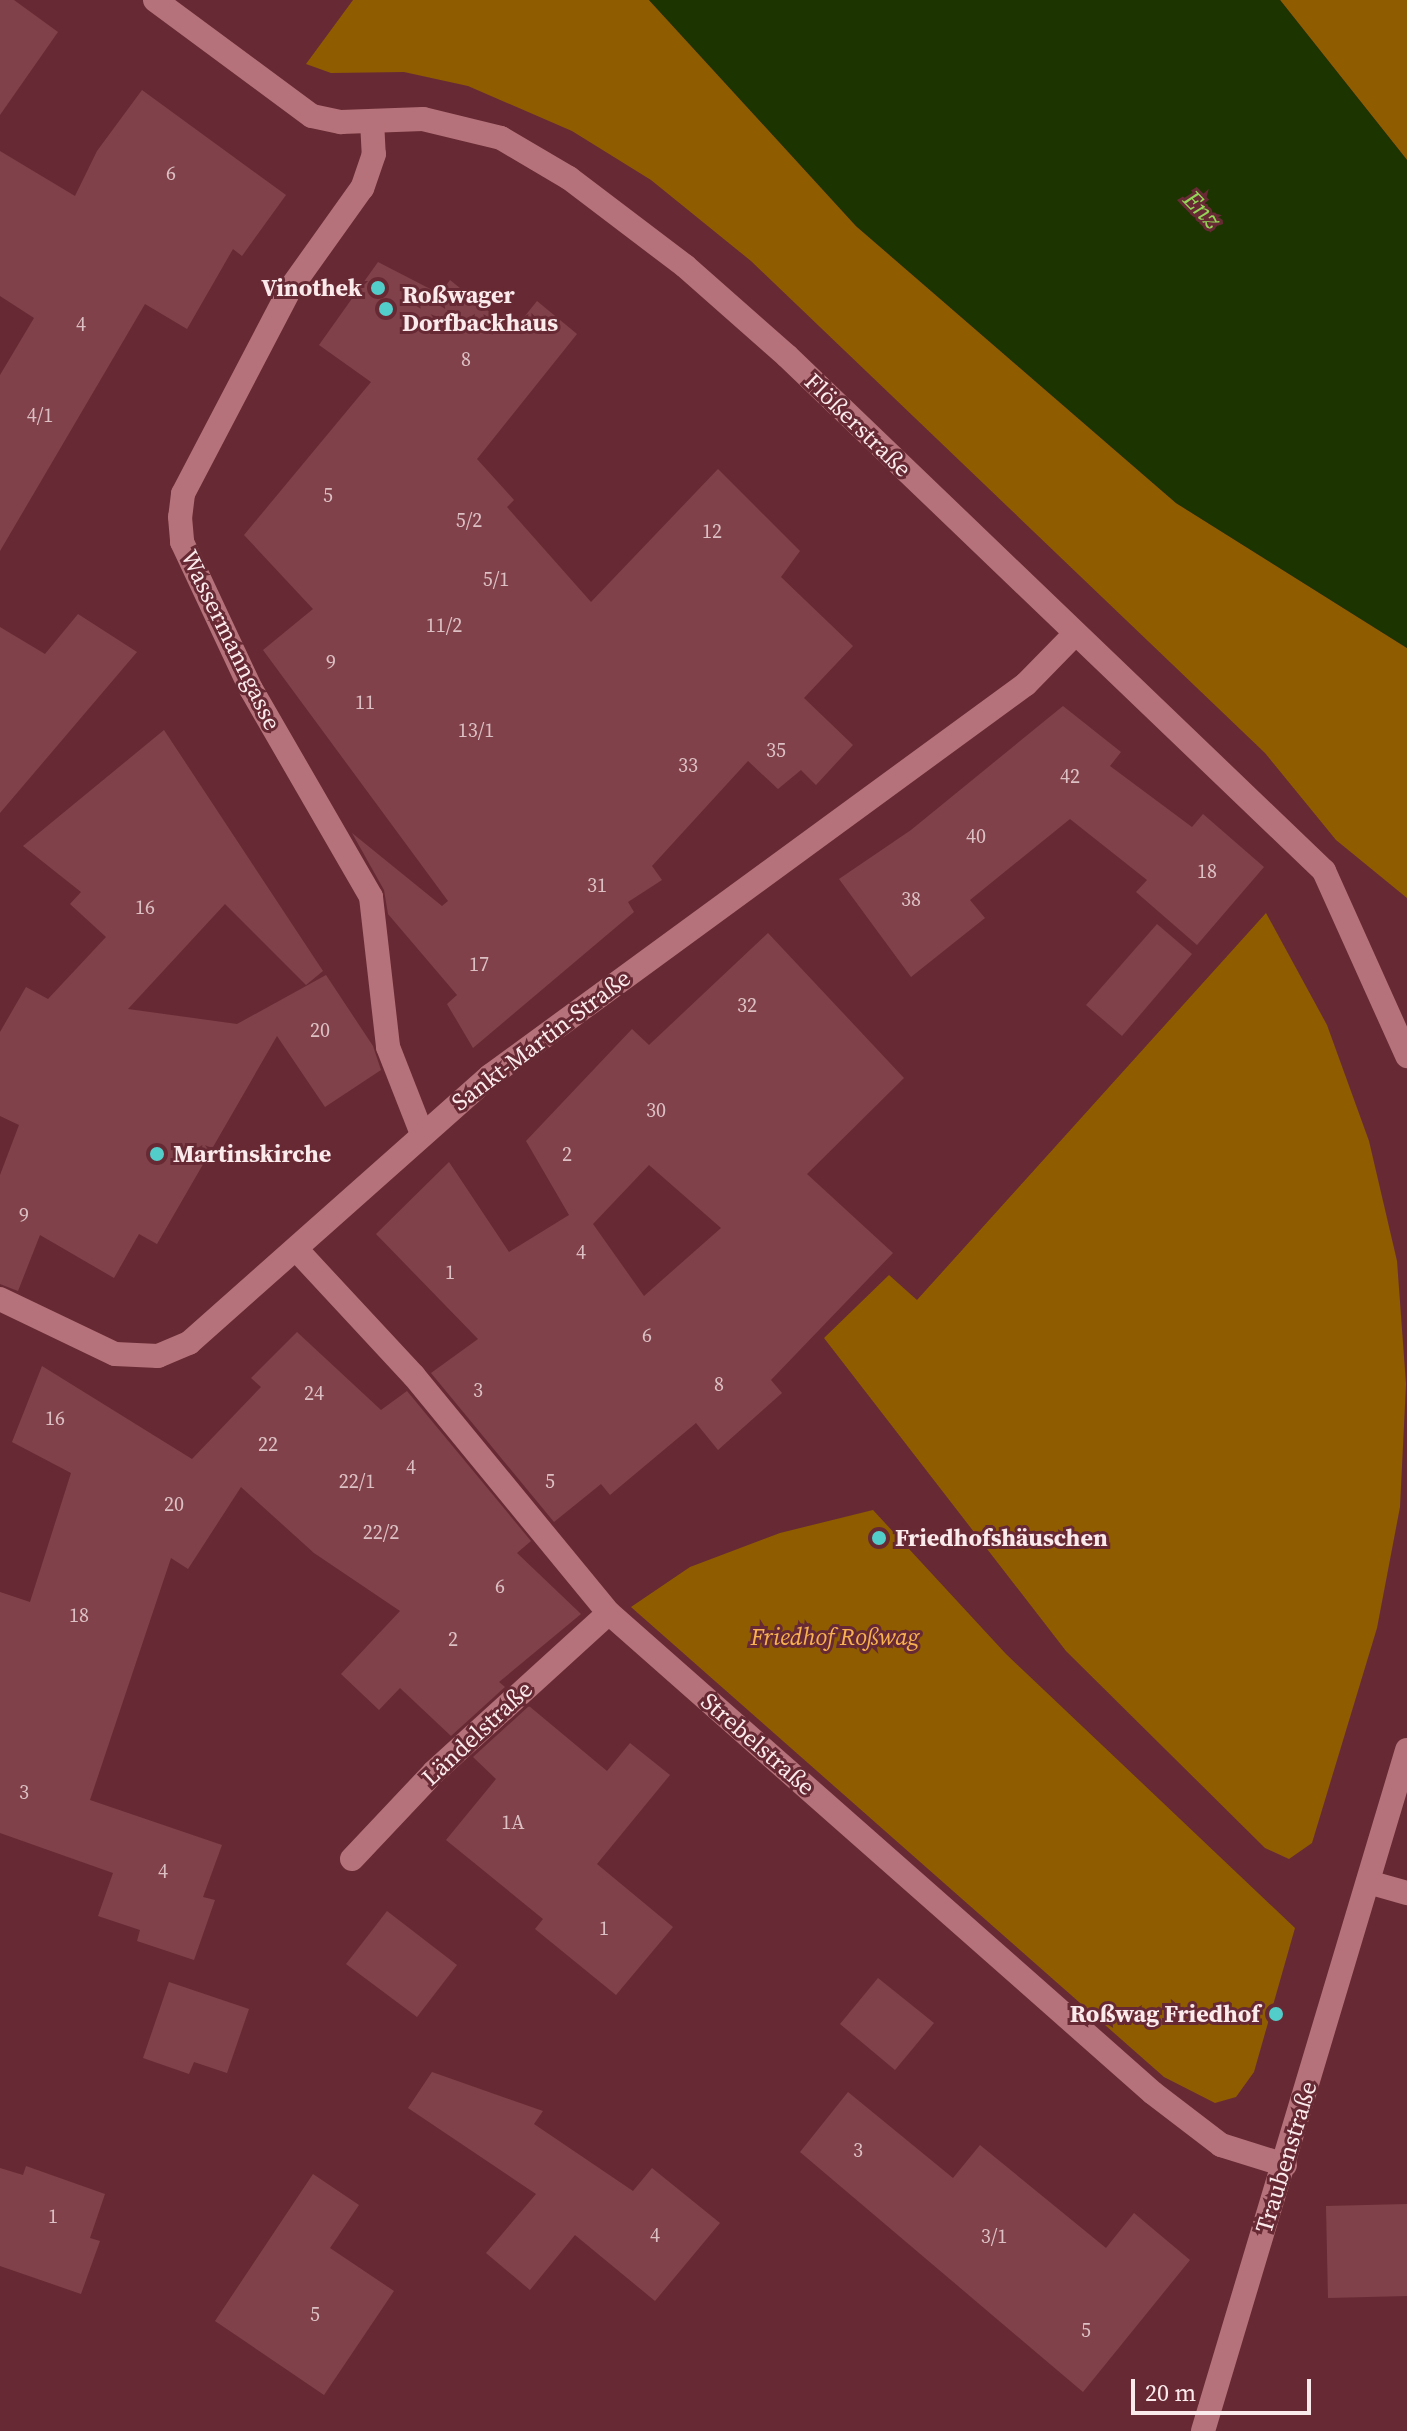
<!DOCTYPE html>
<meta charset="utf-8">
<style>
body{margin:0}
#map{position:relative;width:1407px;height:2431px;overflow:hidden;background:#672a34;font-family:"Source Serif 4",serif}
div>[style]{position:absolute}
.green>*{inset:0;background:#8f5c00}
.water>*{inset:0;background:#1b3400}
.building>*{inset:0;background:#80414a}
.street>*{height:24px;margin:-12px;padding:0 12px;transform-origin:12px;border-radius:12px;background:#b6727a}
.dots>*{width:22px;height:22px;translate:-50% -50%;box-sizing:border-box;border:4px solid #672a34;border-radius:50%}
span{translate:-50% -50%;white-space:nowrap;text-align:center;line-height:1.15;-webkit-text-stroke:6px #672a34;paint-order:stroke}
.number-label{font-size:20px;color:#dcc0c3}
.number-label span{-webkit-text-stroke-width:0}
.poi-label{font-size:24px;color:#faeaeb;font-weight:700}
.right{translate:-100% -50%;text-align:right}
.left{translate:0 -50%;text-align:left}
.street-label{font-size:24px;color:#faeaeb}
.park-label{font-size:24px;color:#f9b251;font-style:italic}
.water-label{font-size:26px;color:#93d556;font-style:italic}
.scale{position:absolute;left:1131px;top:2379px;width:180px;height:36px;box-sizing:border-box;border:4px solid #faeaeb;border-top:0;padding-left:10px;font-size:24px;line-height:28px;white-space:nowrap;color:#faeaeb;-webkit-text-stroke:6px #672a34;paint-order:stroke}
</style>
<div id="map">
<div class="green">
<i style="clip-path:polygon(353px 0,649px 0,856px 226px,1176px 503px,1407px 648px,1407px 898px,1336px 840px,1265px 753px,751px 261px,651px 180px,572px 131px,468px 86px,404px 72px,331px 73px,306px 64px)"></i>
<i style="clip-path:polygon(1280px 0,1407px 0,1407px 160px)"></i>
<i style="clip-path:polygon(1266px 913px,1327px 1025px,1369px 1141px,1397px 1261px,1406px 1384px,1400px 1507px,1377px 1628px,1312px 1843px,1289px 1859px,1265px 1848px,1066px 1651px,824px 1338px,889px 1275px,917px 1300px)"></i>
<i style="clip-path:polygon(873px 1510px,1006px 1654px,1295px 1928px,1254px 2072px,1236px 2097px,1215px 2103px,1164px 2077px,631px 1607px,690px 1567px,780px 1533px)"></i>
</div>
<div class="water">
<i style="clip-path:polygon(649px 0,1280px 0,1407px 160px,1407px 648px,1176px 503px,856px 226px)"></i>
</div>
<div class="building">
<i style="clip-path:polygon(0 0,14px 0,58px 32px,0 115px)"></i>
<i style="clip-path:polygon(142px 90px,286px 195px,242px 256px,233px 249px,187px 329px,145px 304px,0 551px,0 375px,34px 318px,0 296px,0 151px,75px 196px,97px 151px)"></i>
<i style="clip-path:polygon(378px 262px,440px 294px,450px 280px,513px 331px,537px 301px,577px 334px,477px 459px,514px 500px,507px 507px,591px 602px,718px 469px,800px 551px,781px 577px,853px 646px,804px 698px,853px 745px,816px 785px,801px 770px,778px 789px,748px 761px,652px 866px,662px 880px,628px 902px,634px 912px,473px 1048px,447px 1004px,457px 995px,388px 914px,384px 890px,352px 833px,442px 906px,448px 901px,263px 650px,313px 609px,244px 535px,371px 382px,319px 345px)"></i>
<i style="clip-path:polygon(78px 614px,137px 652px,0 813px,0 627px,45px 654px)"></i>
<i style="clip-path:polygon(1063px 706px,1121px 752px,1110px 766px,1192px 827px,1203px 814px,1264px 867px,1197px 945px,1136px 892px,1147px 880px,1070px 819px,970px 900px,985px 918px,911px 977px,839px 879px,911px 830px)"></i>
<i style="clip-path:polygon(164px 730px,323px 971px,306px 985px,225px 904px,128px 1009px,237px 1024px,326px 975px,373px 1046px,381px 1070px,325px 1107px,277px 1036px,157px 1244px,139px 1234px,114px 1278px,40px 1235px,18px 1291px,0 1284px,0 1175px,19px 1125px,0 1116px,0 1032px,26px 987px,48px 999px,106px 937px,70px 904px,81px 892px,23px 846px)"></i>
<i style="clip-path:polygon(1157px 924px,1192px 954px,1122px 1036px,1086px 1005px)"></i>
<i style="clip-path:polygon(evenodd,768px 933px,904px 1078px,807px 1174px,893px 1253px,771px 1380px,782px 1393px,718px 1450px,696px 1423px,610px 1495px,601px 1484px,554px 1522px,431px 1373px,478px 1339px,376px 1234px,449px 1162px,509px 1252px,569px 1215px,526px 1141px,632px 1029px,649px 1045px,768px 933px,649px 1165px,721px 1228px,644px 1296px,593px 1224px,649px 1165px)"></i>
<i style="clip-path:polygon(297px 1332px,381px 1410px,407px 1391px,531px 1541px,517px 1553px,581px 1614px,499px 1682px,505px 1687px,451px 1736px,400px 1688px,379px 1710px,341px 1674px,400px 1611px,314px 1553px,241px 1487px,188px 1569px,171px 1558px,90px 1800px,222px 1845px,203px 1897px,215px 1900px,194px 1960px,137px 1941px,140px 1930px,98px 1916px,113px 1873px,0 1833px,0 1592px,30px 1602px,71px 1473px,12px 1442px,42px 1366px,192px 1459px,261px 1387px,251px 1378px)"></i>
<i style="clip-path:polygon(529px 1706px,607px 1771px,630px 1743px,670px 1775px,597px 1864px,673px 1927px,616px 1995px,535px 1929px,543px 1919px,446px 1840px,496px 1779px,473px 1757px)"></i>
<i style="clip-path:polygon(387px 1911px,457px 1965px,417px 2017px,346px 1964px)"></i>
<i style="clip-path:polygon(878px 1978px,934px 2023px,895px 2070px,840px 2024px)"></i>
<i style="clip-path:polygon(169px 1982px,249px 2009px,227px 2073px,194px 2062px,189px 2074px,143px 2058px)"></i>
<i style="clip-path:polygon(432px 2072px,543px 2111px,534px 2124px,633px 2191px,652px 2168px,720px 2223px,655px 2301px,575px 2235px,530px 2290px,486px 2253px,536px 2194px,408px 2108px)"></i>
<i style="clip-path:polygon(848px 2092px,953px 2178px,980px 2145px,1106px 2248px,1134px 2213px,1190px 2260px,1083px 2392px,800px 2152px)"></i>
<i style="clip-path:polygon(26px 2166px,105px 2194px,90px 2238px,100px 2241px,81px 2294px,0 2266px,0 2168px,23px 2175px)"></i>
<i style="clip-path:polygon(313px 2174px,359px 2205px,330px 2248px,394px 2291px,324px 2395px,215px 2321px)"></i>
<i style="clip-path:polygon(1407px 2204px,1407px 2296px,1328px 2298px,1326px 2206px)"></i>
</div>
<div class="street">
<i style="left:155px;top:0;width:195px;rotate:36.5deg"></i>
<i style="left:312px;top:116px;width:30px;rotate:12deg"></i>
<i style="left:341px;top:122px;width:82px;rotate:-2.1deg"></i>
<i style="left:423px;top:119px;width:80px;rotate:13.7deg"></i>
<i style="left:501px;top:138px;width:79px;rotate:30.5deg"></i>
<i style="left:569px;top:178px;width:146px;rotate:37.2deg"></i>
<i style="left:685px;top:266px;width:136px;rotate:41.4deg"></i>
<i style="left:787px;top:356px;width:744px;rotate:43.8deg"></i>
<i style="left:1324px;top:871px;width:203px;rotate:65.8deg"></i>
<i style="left:372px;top:121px;width:33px;rotate:87deg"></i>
<i style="left:374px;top:154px;width:36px;rotate:109deg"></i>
<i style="left:362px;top:188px;width:124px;rotate:125.5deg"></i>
<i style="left:290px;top:289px;width:231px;rotate:117.6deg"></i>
<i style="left:183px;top:494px;width:23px;rotate:97deg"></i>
<i style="left:180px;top:517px;width:25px;rotate:85deg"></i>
<i style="left:182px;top:542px;width:162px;rotate:64.9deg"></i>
<i style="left:251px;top:689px;width:240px;rotate:60deg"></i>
<i style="left:371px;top:897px;width:151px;rotate:83.5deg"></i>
<i style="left:388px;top:1047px;width:90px;rotate:68.6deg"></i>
<i style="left:296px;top:1249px;width:173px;rotate:47.1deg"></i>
<i style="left:414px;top:1376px;width:307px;rotate:50.6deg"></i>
<i style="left:609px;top:1613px;width:725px;rotate:41.42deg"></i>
<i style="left:1153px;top:2093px;width:86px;rotate:37.4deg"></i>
<i style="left:1221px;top:2145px;width:67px;rotate:17.4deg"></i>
<i style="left:0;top:1299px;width:127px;rotate:25.6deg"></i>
<i style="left:115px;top:1354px;width:43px;rotate:2.7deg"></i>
<i style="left:158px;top:1356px;width:34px;rotate:-23deg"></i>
<i style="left:189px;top:1343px;width:402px;rotate:-41.6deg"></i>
<i style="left:490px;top:1076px;width:664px;rotate:-36.18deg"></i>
<i style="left:1026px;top:684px;width:69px;rotate:-45.6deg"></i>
<i style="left:352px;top:1859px;width:120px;rotate:-46.7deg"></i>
<i style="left:434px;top:1772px;width:236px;rotate:-42.3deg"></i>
<i style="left:1368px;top:1882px;width:41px;rotate:15.8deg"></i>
<i style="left:1203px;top:2431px;width:711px;rotate:-73.32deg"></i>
</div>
<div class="dots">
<i style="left:378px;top:288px;background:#53cdc9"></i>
<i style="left:386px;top:309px;background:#53cdc9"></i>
<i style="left:157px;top:1154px;background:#53cdc9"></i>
<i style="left:879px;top:1538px;background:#53cdc9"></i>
<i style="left:1276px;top:2014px;background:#53cdc9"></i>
</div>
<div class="number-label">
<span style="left:171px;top:173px">6</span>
<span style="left:81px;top:324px">4</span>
<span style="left:466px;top:359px">8</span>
<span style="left:40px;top:415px">4/1</span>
<span style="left:328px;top:495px">5</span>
<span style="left:469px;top:520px">5/2</span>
<span style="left:712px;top:531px">12</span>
<span style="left:496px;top:579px">5/1</span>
<span style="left:444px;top:625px">11/2</span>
<span style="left:331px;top:662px">9</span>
<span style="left:365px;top:702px">11</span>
<span style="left:476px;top:730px">13/1</span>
<span style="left:776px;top:750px">35</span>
<span style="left:688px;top:765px">33</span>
<span style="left:1070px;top:776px">42</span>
<span style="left:976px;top:836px">40</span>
<span style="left:1207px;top:871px">18</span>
<span style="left:597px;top:885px">31</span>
<span style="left:911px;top:899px">38</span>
<span style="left:145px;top:907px">16</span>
<span style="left:479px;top:964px">17</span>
<span style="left:747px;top:1005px">32</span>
<span style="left:320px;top:1030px">20</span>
<span style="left:656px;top:1110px">30</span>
<span style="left:567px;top:1154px">2</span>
<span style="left:24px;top:1215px">9</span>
<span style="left:581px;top:1252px">4</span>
<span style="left:450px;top:1272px">1</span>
<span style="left:647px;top:1335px">6</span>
<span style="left:719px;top:1384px">8</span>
<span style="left:478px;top:1390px">3</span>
<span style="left:314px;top:1393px">24</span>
<span style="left:55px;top:1418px">16</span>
<span style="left:268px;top:1444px">22</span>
<span style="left:411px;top:1467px">4</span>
<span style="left:357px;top:1481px">22/1</span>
<span style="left:550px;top:1481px">5</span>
<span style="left:174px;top:1504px">20</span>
<span style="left:381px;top:1532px">22/2</span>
<span style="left:500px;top:1586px">6</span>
<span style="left:79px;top:1615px">18</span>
<span style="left:453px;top:1639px">2</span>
<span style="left:24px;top:1792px">3</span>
<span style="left:513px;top:1822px">1A</span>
<span style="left:163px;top:1871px">4</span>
<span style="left:604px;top:1928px">1</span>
<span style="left:858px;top:2150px">3</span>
<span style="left:53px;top:2216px">1</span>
<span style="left:655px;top:2235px">4</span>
<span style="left:994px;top:2236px">3/1</span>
<span style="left:315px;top:2314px">5</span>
<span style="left:1086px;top:2330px">5</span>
</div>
<div class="poi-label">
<span class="right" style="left:362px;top:288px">Vinothek</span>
<span class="left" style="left:402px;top:309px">Roßwager<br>Dorfbackhaus</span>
<span class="left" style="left:173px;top:1154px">Martinskirche</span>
<span class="left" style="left:895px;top:1538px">Friedhofshäuschen</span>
<span class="right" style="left:1260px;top:2014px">Roßwag Friedhof</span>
</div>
<div class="street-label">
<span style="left:858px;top:425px;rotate:44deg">Flößerstraße</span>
<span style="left:231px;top:640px;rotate:64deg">Wassermanngasse</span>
<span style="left:541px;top:1040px;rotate:-37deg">Sankt-Martin-Straße</span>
<span style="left:477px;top:1733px;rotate:-43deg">Ländelstraße</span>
<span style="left:758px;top:1744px;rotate:41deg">Strebelstraße</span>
<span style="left:1286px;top:2157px;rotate:-73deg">Traubenstraße</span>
</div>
<div class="park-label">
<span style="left:835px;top:1637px">Friedhof Roßwag</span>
</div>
<div class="water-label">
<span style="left:1202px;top:210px;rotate:46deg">Enz</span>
</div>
<div class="scale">20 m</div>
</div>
